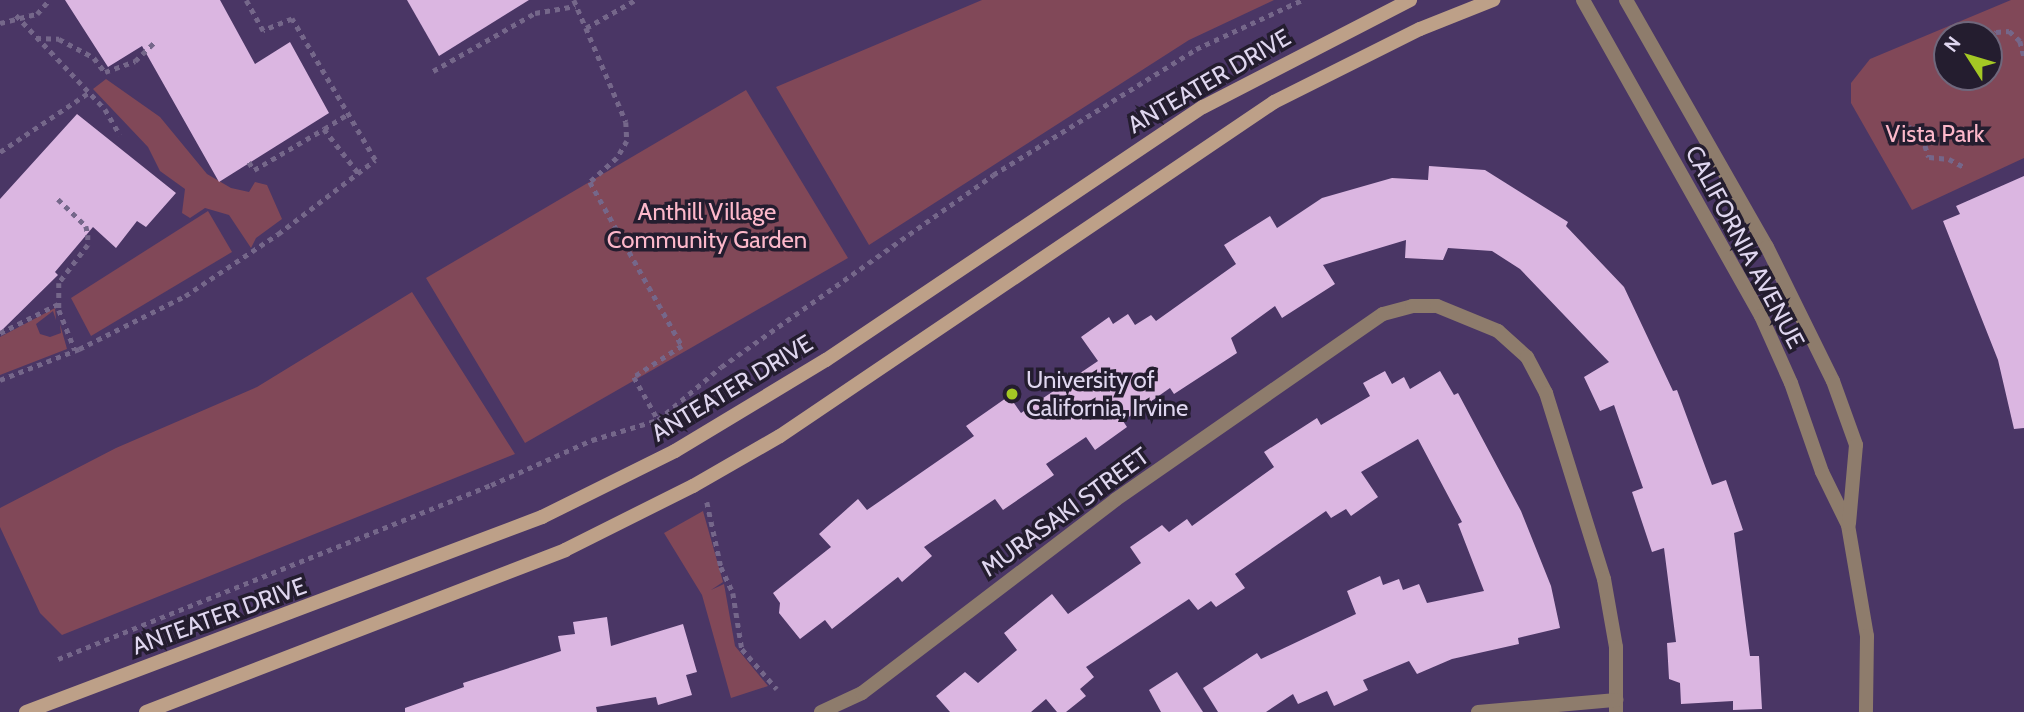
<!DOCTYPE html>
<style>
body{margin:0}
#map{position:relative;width:2024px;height:712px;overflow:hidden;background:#413058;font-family:Cabin,sans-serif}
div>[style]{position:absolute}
.built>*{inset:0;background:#4a3665}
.green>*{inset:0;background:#814858}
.building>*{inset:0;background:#dbb6e1}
.path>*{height:4.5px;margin-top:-2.25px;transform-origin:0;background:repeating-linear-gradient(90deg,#75678a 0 5px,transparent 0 10px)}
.minor>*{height:14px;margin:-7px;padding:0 7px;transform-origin:7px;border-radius:7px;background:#8e7c6c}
.tertiary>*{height:14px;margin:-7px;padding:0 7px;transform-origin:7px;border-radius:7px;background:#8e7c6c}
.secondary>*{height:14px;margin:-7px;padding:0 7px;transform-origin:7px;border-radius:7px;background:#bda088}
.dots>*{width:19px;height:19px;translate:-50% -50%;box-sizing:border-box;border:4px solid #241d2f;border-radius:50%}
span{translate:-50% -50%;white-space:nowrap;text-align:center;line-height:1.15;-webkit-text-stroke:7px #241d2f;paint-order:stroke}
.street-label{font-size:24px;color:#dfd6ef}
.park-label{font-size:24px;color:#fdb8ca}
.poi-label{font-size:24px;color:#dfd6ef}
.left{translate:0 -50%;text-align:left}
.north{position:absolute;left:1933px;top:21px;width:70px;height:70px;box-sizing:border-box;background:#241d2f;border:2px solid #6f677c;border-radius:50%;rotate:307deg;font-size:19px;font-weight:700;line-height:28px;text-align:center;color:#dfd6ef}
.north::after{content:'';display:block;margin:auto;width:24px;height:32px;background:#a4c824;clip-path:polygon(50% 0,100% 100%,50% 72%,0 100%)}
</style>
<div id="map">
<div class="built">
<i style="clip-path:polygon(evenodd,0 0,2024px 0,2024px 712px,0 712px,0 0,1947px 35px,1989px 35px,1989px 77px,1947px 77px,1947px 35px)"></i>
</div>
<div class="green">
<i style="clip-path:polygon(982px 0,1274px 0,1189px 40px,869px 245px,776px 87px)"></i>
<i style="clip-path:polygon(evenodd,2011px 0,2024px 0,2024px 158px,1912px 210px,1851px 103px,1851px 83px,1870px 59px,2011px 0,1947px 35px,1989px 35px,1989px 77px,1947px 77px,1947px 35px)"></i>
<i style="clip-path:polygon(106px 79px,160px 117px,207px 174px,231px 188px,249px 192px,255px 182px,267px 185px,282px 219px,256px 238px,251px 248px,229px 215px,205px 208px,190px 218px,182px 213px,185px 189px,160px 171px,148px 147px,93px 89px)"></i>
<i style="clip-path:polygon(746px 90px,848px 258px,525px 443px,426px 278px)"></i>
<i style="clip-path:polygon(208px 211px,232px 252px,91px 336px,71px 298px)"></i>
<i style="clip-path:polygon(412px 292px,515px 454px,62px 635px,40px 613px,0 527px,0 508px,116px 448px,257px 387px)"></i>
<i style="clip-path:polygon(55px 308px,56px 320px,53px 311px,36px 324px,40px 334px,50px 337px,61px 333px,60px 324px,67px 349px,0 375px,0 337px)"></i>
<i style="clip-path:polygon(703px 511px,723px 582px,711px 590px,724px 584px,735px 646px,768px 686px,731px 698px,702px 595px,664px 533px)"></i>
</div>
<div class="building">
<i style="clip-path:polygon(65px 0,220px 0,255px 64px,290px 42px,329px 113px,219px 182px,142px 46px,108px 67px)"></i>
<i style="clip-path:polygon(407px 0,529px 0,439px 56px)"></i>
<i style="clip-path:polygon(77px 114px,176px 193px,146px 227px,137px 221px,116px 248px,93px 227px,55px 272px,58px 275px,0 332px,0 199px)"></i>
<i style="clip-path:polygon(1429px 166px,1485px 170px,1568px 222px,1566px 226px,1624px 287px,1673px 391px,1677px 390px,1712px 485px,1726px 480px,1743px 530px,1734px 533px,1750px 656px,1759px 656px,1762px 709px,1733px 710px,1733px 701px,1681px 704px,1680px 683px,1669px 679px,1667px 643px,1676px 642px,1664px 548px,1652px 552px,1632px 492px,1643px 488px,1614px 405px,1600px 411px,1584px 377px,1609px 362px,1520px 269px,1492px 251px,1448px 248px,1443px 260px,1405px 258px,1406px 240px,1323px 265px,1335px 284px,1282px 318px,1275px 306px,1231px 338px,1237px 353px,1174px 394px,1170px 388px,1123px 421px,1127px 427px,1095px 450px,1086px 437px,1046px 464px,1054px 475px,1003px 510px,995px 499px,924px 547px,932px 556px,902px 582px,898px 577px,832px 629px,825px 620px,800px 639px,779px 613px,780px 603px,773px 593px,831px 547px,819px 534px,858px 499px,867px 510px,974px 436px,966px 426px,1009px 396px,1021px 413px,1098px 361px,1081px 337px,1109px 317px,1113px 324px,1128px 314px,1135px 325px,1151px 315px,1156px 321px,1236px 264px,1224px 245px,1270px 216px,1277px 228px,1322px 198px,1392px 178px,1428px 180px)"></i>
<i style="clip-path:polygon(2024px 176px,2024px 428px,2014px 429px,1998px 360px,1943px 221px,1960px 214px,1956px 206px)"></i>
<i style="clip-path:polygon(1385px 371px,1392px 384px,1404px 377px,1410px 389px,1440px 371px,1454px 395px,1458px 393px,1521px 511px,1551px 586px,1560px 628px,1518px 638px,1519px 644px,1452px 659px,1417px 674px,1409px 661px,1363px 680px,1368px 690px,1334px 706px,1327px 691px,1298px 704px,1293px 694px,1266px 712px,1218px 712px,1203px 688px,1257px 653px,1261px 659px,1356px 614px,1347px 591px,1380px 576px,1383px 585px,1399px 579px,1403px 590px,1419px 584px,1427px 603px,1484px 591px,1458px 524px,1462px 522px,1418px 439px,1361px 472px,1378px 497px,1351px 516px,1346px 509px,1331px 518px,1326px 511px,1235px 574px,1245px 588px,1216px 607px,1211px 601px,1198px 610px,1189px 599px,1086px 667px,1094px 677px,1080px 689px,1086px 696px,1066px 712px,1057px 712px,1046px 699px,1031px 712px,950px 712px,936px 696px,965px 672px,978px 683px,1017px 650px,1004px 633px,1052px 594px,1068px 614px,1141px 563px,1130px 547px,1162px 525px,1169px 532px,1187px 519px,1192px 526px,1274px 467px,1264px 452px,1317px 418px,1321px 425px,1370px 396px,1363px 383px)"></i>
<i style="clip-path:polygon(607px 617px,611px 646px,683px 624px,697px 672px,686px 675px,692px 695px,658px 705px,656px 697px,596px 707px,597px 712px,405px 712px,405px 708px,464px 687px,463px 683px,561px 651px,558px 636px,575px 634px,573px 622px)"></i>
<i style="clip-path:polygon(1177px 672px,1203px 712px,1161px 712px,1149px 690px)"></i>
</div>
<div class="path">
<i style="left:574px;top:0;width:30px;rotate:67deg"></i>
<i style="left:586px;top:28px;width:56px;rotate:-29.7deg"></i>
<i style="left:16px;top:15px;width:129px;rotate:46.6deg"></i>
<i style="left:105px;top:109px;width:30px;rotate:60deg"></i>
<i style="left:0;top:23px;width:38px;rotate:-14deg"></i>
<i style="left:37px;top:14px;width:18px;rotate:-49deg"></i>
<i style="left:586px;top:28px;width:102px;rotate:66.9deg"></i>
<i style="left:626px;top:122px;width:19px;rotate:87deg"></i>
<i style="left:627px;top:141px;width:20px;rotate:120deg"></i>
<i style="left:617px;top:158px;width:36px;rotate:138deg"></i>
<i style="left:590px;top:182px;width:188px;rotate:60.7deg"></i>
<i style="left:682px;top:346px;width:57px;rotate:147.1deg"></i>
<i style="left:634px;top:377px;width:63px;rotate:60.6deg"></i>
<i style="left:36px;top:38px;width:23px;rotate:2deg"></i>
<i style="left:59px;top:39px;width:40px;rotate:28deg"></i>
<i style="left:94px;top:58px;width:18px;rotate:52deg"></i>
<i style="left:105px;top:72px;width:32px;rotate:-20deg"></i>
<i style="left:135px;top:61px;width:29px;rotate:-44deg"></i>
<i style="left:1989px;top:40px;width:11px;rotate:-49deg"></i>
<i style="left:1996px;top:32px;width:13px;rotate:-4deg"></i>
<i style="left:2009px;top:31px;width:15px;rotate:42deg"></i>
<i style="left:2020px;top:41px;width:16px;rotate:75deg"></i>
<i style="left:433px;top:71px;width:117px;rotate:-29.6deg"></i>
<i style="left:535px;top:13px;width:41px;rotate:-9.9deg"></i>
<i style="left:324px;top:129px;width:28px;rotate:-32deg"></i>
<i style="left:1890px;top:131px;width:22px;rotate:-10deg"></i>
<i style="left:1912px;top:127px;width:13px;rotate:42deg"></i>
<i style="left:1922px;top:136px;width:22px;rotate:72deg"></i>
<i style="left:1929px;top:157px;width:20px;rotate:6deg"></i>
<i style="left:1949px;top:159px;width:17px;rotate:28deg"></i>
<i style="left:0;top:152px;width:106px;rotate:-33.8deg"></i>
<i style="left:249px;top:162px;width:9px;rotate:58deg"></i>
<i style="left:254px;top:170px;width:81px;rotate:-30.4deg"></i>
<i style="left:324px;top:129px;width:58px;rotate:52deg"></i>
<i style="left:58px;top:199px;width:39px;rotate:44deg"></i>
<i style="left:86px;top:226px;width:9px;rotate:77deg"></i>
<i style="left:88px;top:235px;width:10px;rotate:90deg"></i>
<i style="left:88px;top:245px;width:48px;rotate:127.3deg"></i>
<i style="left:59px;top:283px;width:27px;rotate:90deg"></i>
<i style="left:59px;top:310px;width:43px;rotate:68.2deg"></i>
<i style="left:0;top:333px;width:65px;rotate:-26.6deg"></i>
<i style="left:0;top:380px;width:85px;rotate:-21.4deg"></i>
<i style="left:79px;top:349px;width:119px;rotate:-26.6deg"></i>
<i style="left:185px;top:296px;width:112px;rotate:-33.7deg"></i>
<i style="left:278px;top:234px;width:122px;rotate:-37.3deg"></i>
<i style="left:375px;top:160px;width:164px;rotate:-120.5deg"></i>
<i style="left:292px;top:19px;width:31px;rotate:158deg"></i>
<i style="left:263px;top:31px;width:35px;rotate:-119deg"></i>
<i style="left:707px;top:502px;width:66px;rotate:77.8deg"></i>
<i style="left:721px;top:567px;width:29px;rotate:65deg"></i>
<i style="left:733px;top:593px;width:57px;rotate:80.9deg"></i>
<i style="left:742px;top:649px;width:53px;rotate:48.8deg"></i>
<i style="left:58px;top:659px;width:467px;rotate:-21.9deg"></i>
<i style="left:491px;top:485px;width:111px;rotate:-24deg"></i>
<i style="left:592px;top:440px;width:69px;rotate:-16.9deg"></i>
<i style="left:658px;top:420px;width:82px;rotate:-40.1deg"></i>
<i style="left:721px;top:367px;width:333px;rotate:-35.2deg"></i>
<i style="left:993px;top:175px;width:239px;rotate:-31.8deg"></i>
<i style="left:1196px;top:49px;width:117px;rotate:-24.8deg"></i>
</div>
<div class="minor">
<i style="left:821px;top:712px;width:45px;rotate:-24.9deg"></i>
<i style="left:862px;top:693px;width:318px;rotate:-37.3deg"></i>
<i style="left:1115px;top:500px;width:326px;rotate:-34.8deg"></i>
<i style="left:1383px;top:314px;width:30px;rotate:-15deg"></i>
<i style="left:1412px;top:306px;width:25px"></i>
<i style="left:1437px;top:306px;width:66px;rotate:22.3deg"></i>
<i style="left:1498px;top:331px;width:39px;rotate:42deg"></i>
<i style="left:1527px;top:357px;width:41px;rotate:62.2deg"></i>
<i style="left:1546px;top:393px;width:195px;rotate:72.7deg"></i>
<i style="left:1604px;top:579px;width:69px;rotate:80deg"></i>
<i style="left:1616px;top:647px;width:65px;rotate:90deg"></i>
<i style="left:1478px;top:712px;width:139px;rotate:-5deg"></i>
</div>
<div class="tertiary">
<i style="left:1583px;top:0;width:363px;rotate:60.6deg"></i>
<i style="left:1761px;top:316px;width:73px;rotate:65.9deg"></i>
<i style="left:1791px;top:383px;width:94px;rotate:70.8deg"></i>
<i style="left:1822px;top:472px;width:59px;rotate:63.9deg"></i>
<i style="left:1848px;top:525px;width:113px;rotate:80.3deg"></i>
<i style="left:1867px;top:636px;width:76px;rotate:90.8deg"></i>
<i style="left:1626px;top:0;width:284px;rotate:60.3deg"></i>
<i style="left:1767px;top:247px;width:149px;rotate:63.8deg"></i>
<i style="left:1833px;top:381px;width:68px;rotate:70.2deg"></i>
<i style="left:1856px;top:445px;width:79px;rotate:95.1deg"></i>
</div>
<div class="secondary">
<i style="left:26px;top:712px;width:552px;rotate:-20.7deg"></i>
<i style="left:542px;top:517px;width:148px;rotate:-26.4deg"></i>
<i style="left:675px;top:451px;width:176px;rotate:-31.1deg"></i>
<i style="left:826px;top:360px;width:454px;rotate:-33.9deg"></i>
<i style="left:1203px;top:107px;width:233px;rotate:-27.3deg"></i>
<i style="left:146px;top:712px;width:449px;rotate:-21.1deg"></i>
<i style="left:565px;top:550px;width:143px;rotate:-26.6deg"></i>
<i style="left:693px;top:486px;width:100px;rotate:-29.9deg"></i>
<i style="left:780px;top:436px;width:596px;rotate:-34.06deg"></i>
<i style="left:1274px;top:102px;width:163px;rotate:-26.6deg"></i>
<i style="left:1420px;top:29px;width:79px;rotate:-21.7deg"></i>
</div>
<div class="dots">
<i style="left:1012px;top:394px;background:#a4c824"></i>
</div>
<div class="street-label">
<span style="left:1209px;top:81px;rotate:-30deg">ANTEATER DRIVE</span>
<span style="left:1745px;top:247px;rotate:62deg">CALIFORNIA AVENUE</span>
<span style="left:732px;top:388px;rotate:-31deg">ANTEATER DRIVE</span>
<span style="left:1065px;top:512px;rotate:-36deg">MURASAKI STREET</span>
<span style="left:219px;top:616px;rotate:-20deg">ANTEATER DRIVE</span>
</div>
<div class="park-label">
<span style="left:1935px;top:134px">Vista Park</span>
<span style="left:707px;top:226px">Anthill Village<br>Community Garden</span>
</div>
<div class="poi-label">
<span class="left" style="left:1026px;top:394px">University of<br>California, Irvine</span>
</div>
<div class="north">N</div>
</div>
